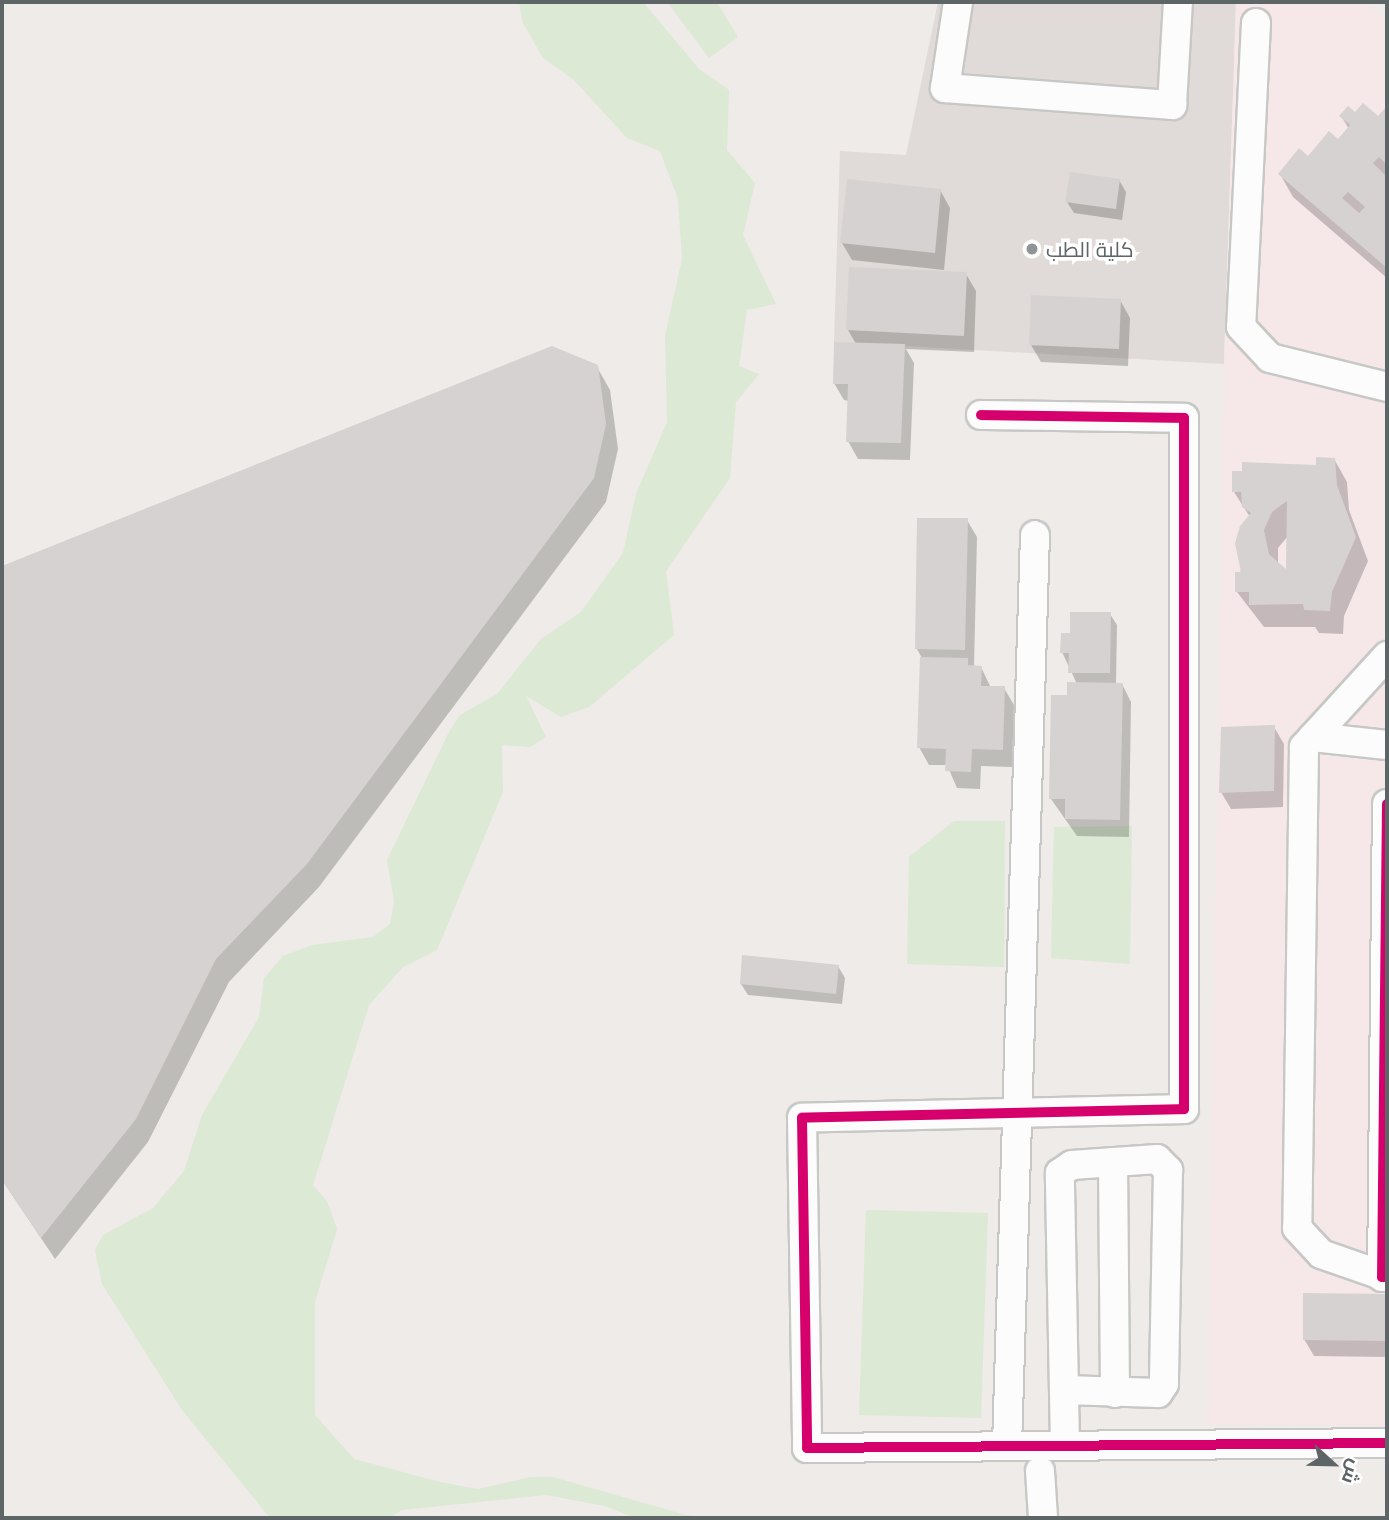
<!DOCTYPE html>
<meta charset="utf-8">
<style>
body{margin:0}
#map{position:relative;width:1389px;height:1520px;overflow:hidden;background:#eeebe8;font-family:"Noto Sans",Cairo,sans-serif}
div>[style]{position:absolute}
.education>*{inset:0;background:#e0dbd8}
.medical>*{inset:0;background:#f6e7e9}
.green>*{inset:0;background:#dce9d4}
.shadow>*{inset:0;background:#0003}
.building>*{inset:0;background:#d5d2d1}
.roads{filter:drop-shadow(2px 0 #c7c8c6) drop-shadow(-2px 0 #c7c8c6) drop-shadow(0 2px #c7c8c6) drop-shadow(0 -2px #c7c8c6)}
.minor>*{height:28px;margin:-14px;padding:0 14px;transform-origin:14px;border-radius:14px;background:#fcfcfc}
.cycleway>*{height:10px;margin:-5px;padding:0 5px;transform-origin:5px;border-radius:5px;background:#d6006c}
.dots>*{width:19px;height:19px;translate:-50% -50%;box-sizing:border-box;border:4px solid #fff;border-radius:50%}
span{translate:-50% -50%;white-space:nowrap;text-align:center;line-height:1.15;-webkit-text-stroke:7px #fff;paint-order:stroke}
.poi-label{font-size:21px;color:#5e6567}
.left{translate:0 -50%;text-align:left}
.frame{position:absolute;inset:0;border:4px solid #5e6567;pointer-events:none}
.north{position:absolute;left:1298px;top:1429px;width:70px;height:70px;-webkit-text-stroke:5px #fff;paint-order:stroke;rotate:112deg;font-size:19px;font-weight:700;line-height:28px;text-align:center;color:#5e6567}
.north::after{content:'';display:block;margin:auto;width:24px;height:32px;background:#5e6567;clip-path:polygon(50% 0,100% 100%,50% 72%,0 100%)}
</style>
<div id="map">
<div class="education">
<i style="clip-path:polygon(938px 2px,1236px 2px,1224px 364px,834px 342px,840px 151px,906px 155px)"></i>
</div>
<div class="medical">
<i style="clip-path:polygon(1236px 2px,1366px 2px,1387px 21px,1387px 1426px,1207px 1424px,1224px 364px)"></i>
</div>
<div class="green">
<i style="clip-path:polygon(519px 2px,643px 2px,699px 69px,729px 90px,727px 150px,755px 183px,743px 235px,776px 304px,747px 310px,739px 366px,759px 374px,736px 402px,730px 478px,666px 571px,674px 635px,589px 707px,561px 717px,526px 696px,546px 737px,530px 747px,502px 745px,503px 792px,437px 950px,403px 967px,369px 1005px,313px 1185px,327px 1201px,337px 1229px,315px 1302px,315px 1415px,354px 1459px,440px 1482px,478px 1489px,531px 1477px,553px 1477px,686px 1515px,713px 1518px,635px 1518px,605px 1506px,546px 1495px,402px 1510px,389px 1518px,270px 1518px,182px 1410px,102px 1284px,95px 1250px,103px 1235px,153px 1208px,184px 1171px,202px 1115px,259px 1017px,264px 978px,283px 956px,312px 945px,373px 937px,390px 924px,394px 902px,387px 860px,449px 732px,460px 715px,497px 694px,541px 639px,581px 612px,623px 553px,636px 494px,667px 422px,665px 336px,682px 259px,678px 199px,660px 151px,627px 138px,574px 80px,543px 58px,523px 23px)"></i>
<i style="clip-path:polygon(667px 2px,717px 2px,738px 37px,709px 58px)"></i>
<i style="clip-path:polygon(954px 821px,1005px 821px,1004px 967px,907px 964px,909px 857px)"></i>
<i style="clip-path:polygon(1132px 826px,1130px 964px,1051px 958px,1054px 827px)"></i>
<i style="clip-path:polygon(866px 1210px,988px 1213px,981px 1418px,859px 1415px)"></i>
</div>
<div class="shadow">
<i style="clip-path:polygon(1387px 109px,1387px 278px,1293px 197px,1280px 174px,1338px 141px,1349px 129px,1341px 116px,1379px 119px)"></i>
<i style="clip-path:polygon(1119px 180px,1126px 192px,1122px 220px,1074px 213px,1067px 202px)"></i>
<i style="clip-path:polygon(940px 190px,950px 208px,944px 270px,852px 260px,842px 243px)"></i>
<i style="clip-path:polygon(966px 274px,976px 291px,974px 352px,906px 349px,914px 363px,910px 460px,858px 459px,848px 441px,849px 401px,844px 400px,834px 383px,856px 344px,848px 330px)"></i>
<i style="clip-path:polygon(1120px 300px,1130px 318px,1128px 366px,1041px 362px,1031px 345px)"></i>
<i style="clip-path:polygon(552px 348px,597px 367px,610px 390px,618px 449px,606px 502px,319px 887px,229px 982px,148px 1142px,55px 1259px,2px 1180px,2px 568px)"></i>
<i style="clip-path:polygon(evenodd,1334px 459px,1347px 482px,1349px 510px,1368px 561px,1344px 616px,1343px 634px,1319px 633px,1315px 627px,1264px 627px,1237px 592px,1250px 517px,1234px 492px,1334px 459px,1288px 536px,1288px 574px,1278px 564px,1278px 548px,1288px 536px)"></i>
<i style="clip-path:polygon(967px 520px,977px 537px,974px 667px,981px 667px,991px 688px,1004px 688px,1014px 705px,1012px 767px,981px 766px,980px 789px,957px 788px,947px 765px,929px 765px,919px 747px,922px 658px,917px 649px)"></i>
<i style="clip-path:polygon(1110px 614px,1117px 625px,1116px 684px,1122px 684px,1131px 702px,1129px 837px,1077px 836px,1051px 799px,1068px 697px,1077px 684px,1062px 652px,1071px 635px)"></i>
<i style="clip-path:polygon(1274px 727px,1284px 744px,1283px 807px,1231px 809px,1221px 792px)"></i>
<i style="clip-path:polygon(838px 966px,845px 978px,842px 1004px,748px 995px,741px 984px)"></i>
<i style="clip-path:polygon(1305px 1295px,1387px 1296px,1387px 1357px,1314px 1356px,1304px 1339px)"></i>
</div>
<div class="building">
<i style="clip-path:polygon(evenodd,1363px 103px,1378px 116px,1387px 106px,1387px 165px,1379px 157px,1373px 163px,1387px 177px,1387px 268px,1278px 174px,1299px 148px,1308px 156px,1329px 131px,1338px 139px,1350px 125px,1339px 116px,1348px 106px,1355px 112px,1363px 103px,1348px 192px,1365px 207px,1359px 213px,1342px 198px,1348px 192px)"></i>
<i style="clip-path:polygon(1070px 172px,1120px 179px,1116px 209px,1065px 202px)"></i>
<i style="clip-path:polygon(847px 179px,941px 189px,935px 253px,840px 243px)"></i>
<i style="clip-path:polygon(849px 267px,967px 272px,964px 336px,846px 330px)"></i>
<i style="clip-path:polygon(1031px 295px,1121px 299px,1119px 349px,1029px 345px)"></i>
<i style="clip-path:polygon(834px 342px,905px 344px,901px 443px,846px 442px,848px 384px,833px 384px)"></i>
<i style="clip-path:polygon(552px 346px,598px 365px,606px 424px,594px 478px,307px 864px,216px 959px,136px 1119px,41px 1238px,2px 1180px,2px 566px)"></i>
<i style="clip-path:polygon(evenodd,1316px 457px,1335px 458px,1337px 485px,1356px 537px,1332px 592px,1330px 611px,1304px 610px,1303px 604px,1249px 605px,1249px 592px,1235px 592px,1235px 572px,1241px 572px,1235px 543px,1240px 526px,1251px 513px,1242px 507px,1241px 492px,1232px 492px,1232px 471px,1242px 471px,1242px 462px,1316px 465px,1316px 457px,1287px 501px,1286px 569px,1269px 554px,1264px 530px,1272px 512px,1287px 501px)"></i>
<i style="clip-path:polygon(917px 518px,968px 518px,965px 650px,915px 649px)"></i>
<i style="clip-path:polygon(1070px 612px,1111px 612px,1110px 673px,1068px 673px,1069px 653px,1060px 653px,1061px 633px,1070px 633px)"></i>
<i style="clip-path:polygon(920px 657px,968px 658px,968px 665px,982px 666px,981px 686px,1005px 686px,1003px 750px,972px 749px,971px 772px,945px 771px,946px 749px,917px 748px)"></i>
<i style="clip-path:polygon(1067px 682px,1123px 683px,1120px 820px,1065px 819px,1065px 799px,1049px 799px,1051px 695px,1067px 695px)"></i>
<i style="clip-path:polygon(1275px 725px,1274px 791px,1219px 793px,1221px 727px)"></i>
<i style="clip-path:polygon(742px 955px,839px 965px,836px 994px,740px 984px)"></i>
<i style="clip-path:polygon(1303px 1293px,1387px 1294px,1387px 1341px,1303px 1340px)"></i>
</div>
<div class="roads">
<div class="minor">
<i style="left:958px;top:2px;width:87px;rotate:98.6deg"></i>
<i style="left:945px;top:88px;width:228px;rotate:4.3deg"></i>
<i style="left:1172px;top:105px;width:103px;rotate:-86.7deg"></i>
<i style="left:1256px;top:23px;width:304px;rotate:92.8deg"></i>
<i style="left:1241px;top:327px;width:42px;rotate:46.9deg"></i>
<i style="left:1270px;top:358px;width:121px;rotate:13.9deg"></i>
<i style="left:981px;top:415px;width:203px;rotate:0.8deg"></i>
<i style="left:1184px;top:418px;width:691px;rotate:90deg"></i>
<i style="left:1184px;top:1109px;width:382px;rotate:178.7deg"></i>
<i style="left:802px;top:1118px;width:330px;rotate:89.1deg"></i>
<i style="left:807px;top:1448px;width:580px;rotate:-0.49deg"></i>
<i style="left:1387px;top:656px;width:123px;rotate:132.4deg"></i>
<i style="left:1304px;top:747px;width:481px;rotate:90.8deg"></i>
<i style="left:1297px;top:1228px;width:35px;rotate:47deg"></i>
<i style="left:1321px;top:1254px;width:70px;rotate:19.2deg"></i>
<i style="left:1313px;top:737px;width:74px;rotate:6.2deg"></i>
<i style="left:1113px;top:1162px;width:231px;rotate:89.5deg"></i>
<i style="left:1382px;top:1277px;width:473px;rotate:-89.4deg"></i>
<i style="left:1065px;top:1445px;width:272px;rotate:-91.1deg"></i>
<i style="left:1060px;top:1173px;width:14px;rotate:-34deg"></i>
<i style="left:1072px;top:1165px;width:85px;rotate:-4deg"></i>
<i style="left:1157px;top:1159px;width:16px;rotate:45deg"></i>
<i style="left:1168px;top:1170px;width:214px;rotate:91.1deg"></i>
<i style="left:1164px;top:1384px;width:11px;rotate:124deg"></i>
<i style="left:1158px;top:1393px;width:93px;rotate:-178.2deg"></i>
<i style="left:1007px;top:1446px;width:911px;rotate:-88.24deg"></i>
<i style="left:1040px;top:1471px;width:47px;rotate:86.3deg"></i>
</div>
</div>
<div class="cycleway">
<i style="left:981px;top:415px;width:203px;rotate:0.8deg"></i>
<i style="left:1184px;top:418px;width:691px;rotate:90deg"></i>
<i style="left:1184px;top:1109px;width:382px;rotate:178.7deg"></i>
<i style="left:802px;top:1118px;width:330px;rotate:89.1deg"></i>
<i style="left:807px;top:1448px;width:580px;rotate:-0.49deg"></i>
<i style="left:1387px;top:804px;width:473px;rotate:90.6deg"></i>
<i style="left:1382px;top:1277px;width:5px"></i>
</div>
<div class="dots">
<i style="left:1032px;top:249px;background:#909494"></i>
</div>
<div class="poi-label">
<span class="left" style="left:1046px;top:249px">كلية الطب</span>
</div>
<div class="frame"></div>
<div class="north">ش</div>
</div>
